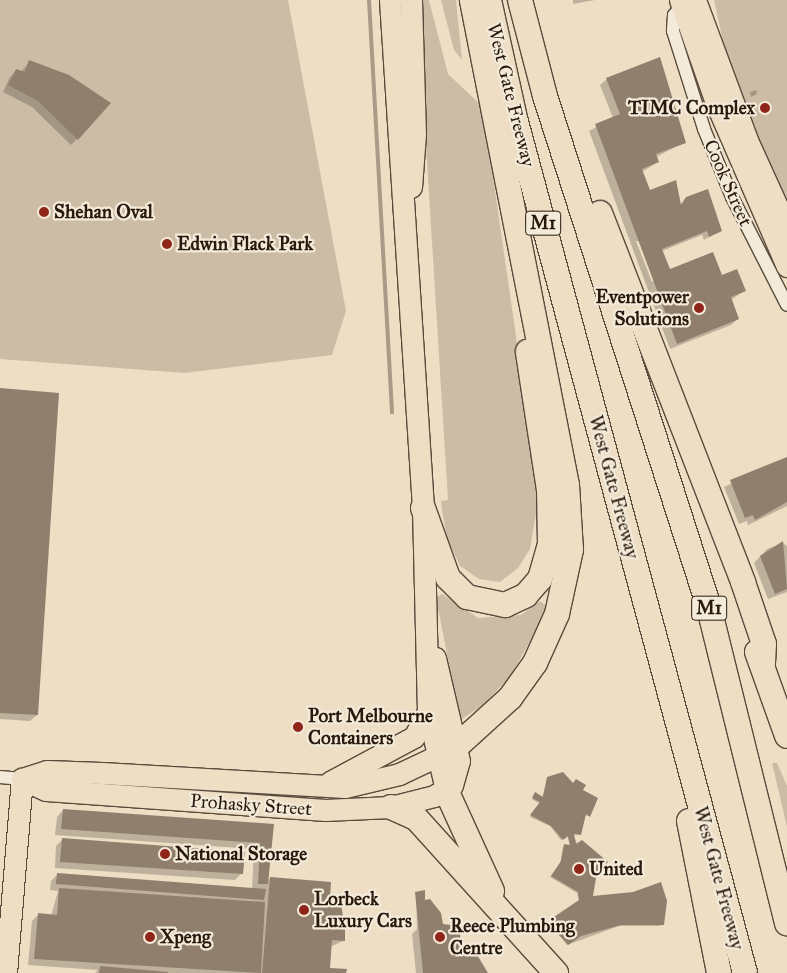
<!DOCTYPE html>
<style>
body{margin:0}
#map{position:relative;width:787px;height:973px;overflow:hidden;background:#eddec4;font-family:"IM FELL Great Primer",serif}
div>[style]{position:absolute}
.green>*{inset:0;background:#ccbca5}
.shadow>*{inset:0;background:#0003}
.stream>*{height:4px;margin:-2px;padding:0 2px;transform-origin:2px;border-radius:2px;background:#aa9b86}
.building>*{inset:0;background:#8f7f6c}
.roads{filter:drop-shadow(1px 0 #5a4a3b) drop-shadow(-1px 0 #5a4a3b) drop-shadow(0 1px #5a4a3b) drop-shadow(0 -1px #5a4a3b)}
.minor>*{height:12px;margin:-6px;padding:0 6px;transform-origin:6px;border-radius:6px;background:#f3ead9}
.primary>*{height:21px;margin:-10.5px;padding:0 10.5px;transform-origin:10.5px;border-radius:10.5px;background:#eddec4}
.motorway>*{height:24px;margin:-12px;padding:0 12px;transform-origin:12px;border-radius:12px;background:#eddec4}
.dots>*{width:14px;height:14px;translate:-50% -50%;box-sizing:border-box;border:2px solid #f3ead9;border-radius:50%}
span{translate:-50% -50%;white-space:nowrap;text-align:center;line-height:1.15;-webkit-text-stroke:4.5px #f3ead9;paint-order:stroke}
.shield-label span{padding:1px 4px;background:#f3ead9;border:1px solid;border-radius:4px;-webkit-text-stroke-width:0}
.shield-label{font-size:18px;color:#29180d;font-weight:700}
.street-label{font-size:19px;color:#29180d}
.poi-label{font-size:19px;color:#29180d;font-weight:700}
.right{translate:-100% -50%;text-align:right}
.left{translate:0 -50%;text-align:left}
</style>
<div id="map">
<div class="green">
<i style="clip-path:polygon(0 0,288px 0,346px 311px,332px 355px,184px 373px,0 359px)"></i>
<i style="clip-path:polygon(417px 0,429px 0,448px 74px,483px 107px,515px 329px,538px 501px,530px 549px,518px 568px,500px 582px,479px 579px,460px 566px,447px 538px,442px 510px,441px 501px,448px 500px)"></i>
<i style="clip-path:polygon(441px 0,456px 0,462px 60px,454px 50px)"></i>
<i style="clip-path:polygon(714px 0,787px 0,787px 222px,730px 74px)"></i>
<i style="clip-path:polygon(442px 594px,478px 618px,521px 615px,540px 601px,549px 608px,509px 678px,483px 705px,460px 720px,436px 598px)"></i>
<i style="clip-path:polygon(772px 763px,777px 763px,787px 786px,787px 827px)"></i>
</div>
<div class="shadow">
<i style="clip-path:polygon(573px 0,595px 0,573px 4px)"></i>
<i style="clip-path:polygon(29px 62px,77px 139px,71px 145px,32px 107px,3px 92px,10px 77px,16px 71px,21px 72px)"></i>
<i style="clip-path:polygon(evenodd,607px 79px,685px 142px,656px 157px,658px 162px,642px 172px,649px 192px,680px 205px,686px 198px,720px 231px,704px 240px,702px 235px,662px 251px,669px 270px,721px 276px,744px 291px,731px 300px,738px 319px,731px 325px,670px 349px,589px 131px,613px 118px,600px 85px,607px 79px,636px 241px,639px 241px,654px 281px,652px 282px,636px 241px)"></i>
<i style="clip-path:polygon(756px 90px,757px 94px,751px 97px,750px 92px)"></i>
<i style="clip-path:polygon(0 390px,37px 715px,30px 721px,0 719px)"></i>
<i style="clip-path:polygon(787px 458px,787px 506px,748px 525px,747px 521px,739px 524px,724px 487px)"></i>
<i style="clip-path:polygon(783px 543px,787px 546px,787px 592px,768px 599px,754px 563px,767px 549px)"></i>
<i style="clip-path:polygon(547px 780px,581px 791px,589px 816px,584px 815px,580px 834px,573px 835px,594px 878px,592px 897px,662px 926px,619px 926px,567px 945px,551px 921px,579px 901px,577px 893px,550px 877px,560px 864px,563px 847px,570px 846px,567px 835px,561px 840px,550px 826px,530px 817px,540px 804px,532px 799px,535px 795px,542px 798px)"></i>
<i style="clip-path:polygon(63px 810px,272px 825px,266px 882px,270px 878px,328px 898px,344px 930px,343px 941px,330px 947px,328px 969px,346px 973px,95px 973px,98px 970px,28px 965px,32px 921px,38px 915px,51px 916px,58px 891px,50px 890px,51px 881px,58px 874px,252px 889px,254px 849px,55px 835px,57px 817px)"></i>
<i style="clip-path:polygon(63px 839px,242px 873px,235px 880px,55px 868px,56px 846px)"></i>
<i style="clip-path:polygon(416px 893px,461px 951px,486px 973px,416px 973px,412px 934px,417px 929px)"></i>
</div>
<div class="stream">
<i style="left:369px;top:0;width:413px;rotate:86.8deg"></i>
</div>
<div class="building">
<i style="clip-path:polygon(660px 57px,686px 143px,656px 154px,659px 162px,642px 169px,650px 190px,676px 180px,681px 205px,686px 197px,708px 189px,722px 231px,709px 237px,707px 231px,662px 249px,670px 269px,713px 252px,722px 275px,737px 269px,746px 291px,731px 297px,739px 319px,677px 344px,595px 124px,620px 114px,606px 78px)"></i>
<i style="clip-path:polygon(29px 60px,69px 75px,111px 103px,78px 140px,38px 101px,8px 85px,16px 69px,25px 72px)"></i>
<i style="clip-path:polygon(0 388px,59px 393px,38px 715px,0 713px)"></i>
<i style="clip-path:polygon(787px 457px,787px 502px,755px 520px,753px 515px,745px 518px,730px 480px)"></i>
<i style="clip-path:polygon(783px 541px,787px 589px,775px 594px,760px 556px)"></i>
<i style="clip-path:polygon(563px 772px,573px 783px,576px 779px,586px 785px,583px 790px,598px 798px,590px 817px,586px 814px,581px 835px,574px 834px,576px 844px,582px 840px,608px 862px,596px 878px,593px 896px,633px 892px,661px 882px,667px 901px,664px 925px,621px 925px,581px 936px,568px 945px,558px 934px,551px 919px,579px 900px,578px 892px,551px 876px,561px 861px,564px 844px,570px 845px,568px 836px,563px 840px,551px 826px,530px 815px,540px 802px,532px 798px,535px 792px,543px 797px,547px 777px)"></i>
<i style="clip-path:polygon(63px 809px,274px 824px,268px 884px,258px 884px,260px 843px,61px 829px)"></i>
<i style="clip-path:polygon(62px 838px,245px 852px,243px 874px,60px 862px)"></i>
<i style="clip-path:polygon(57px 873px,266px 889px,264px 900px,56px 884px)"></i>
<i style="clip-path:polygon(270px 877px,331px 882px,330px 897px,340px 897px,345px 930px,345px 941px,332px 940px,330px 968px,347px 969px,346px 973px,262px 973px)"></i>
<i style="clip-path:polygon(59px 888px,265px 902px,261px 973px,34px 959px,38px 913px,57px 915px)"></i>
<i style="clip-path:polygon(425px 890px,425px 900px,430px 899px,441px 913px,443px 924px,459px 926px,462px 950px,473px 948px,488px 973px,423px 973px,415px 892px)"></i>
<i style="clip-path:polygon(100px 966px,168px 972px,168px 973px,99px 973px)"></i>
</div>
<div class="roads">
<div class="minor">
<i style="left:682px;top:6px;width:12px;rotate:132deg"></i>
<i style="left:674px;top:15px;width:16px;rotate:94deg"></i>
<i style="left:673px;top:31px;width:103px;rotate:72.4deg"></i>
<i style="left:704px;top:129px;width:74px;rotate:67.6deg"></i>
<i style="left:732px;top:197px;width:121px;rotate:63deg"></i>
<i style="left:0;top:777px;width:22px;rotate:5deg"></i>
</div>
<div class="primary">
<i style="left:390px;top:0;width:509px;rotate:86.28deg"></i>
<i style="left:423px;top:508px;width:204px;rotate:88.6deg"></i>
<i style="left:428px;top:712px;width:80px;rotate:77deg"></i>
<i style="left:411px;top:0;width:134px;rotate:88.3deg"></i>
<i style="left:415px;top:134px;width:53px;rotate:94.3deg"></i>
<i style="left:680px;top:0;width:109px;rotate:70.7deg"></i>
<i style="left:716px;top:103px;width:178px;rotate:66.5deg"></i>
<i style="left:695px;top:0;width:149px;rotate:69.6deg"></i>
<i style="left:747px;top:140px;width:97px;rotate:65.6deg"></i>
<i style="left:22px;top:779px;width:26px;rotate:25deg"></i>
<i style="left:46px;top:790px;width:280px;rotate:4.1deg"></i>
<i style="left:325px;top:810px;width:66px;rotate:-2.6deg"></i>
<i style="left:391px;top:807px;width:44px;rotate:-14.3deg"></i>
<i style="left:434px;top:796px;width:21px;rotate:-31deg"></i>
<i style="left:452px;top:785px;width:25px;rotate:-74deg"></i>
<i style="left:459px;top:761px;width:106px;rotate:-103.1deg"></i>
<i style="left:22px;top:779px;width:26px;rotate:-18deg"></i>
<i style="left:47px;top:771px;width:55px;rotate:2.1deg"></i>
<i style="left:102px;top:773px;width:243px;rotate:3.3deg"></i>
<i style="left:345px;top:787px;width:56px;rotate:-13.5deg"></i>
<i style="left:399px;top:774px;width:54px;rotate:-25.1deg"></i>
<i style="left:330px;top:782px;width:95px;rotate:-28.2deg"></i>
<i style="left:414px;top:737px;width:29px;rotate:-61deg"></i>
<i style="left:6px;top:973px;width:195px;rotate:-85.3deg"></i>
</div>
<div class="motorway">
<i style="left:489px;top:0;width:121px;rotate:77.6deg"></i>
<i style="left:515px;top:118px;width:885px;rotate:74.94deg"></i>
<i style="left:520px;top:0;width:99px;rotate:75.4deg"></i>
<i style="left:545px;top:96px;width:534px;rotate:72.21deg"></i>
<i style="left:708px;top:604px;width:329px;rotate:76.1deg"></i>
<i style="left:600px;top:213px;width:396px;rotate:68.8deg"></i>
<i style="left:743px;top:582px;width:65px;rotate:71.3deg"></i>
<i style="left:764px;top:644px;width:22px;rotate:93deg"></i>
<i style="left:423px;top:508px;width:74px;rotate:70.3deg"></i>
<i style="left:448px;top:578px;width:27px;rotate:45deg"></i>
<i style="left:467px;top:597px;width:39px;rotate:12deg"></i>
<i style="left:505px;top:605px;width:23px;rotate:-25deg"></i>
<i style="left:526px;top:595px;width:21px;rotate:-49deg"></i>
<i style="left:540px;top:579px;width:35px;rotate:-74deg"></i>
<i style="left:550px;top:545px;width:55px;rotate:-91deg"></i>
<i style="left:549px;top:490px;width:140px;rotate:-98.7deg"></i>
<i style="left:757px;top:652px;width:89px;rotate:70.3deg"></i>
<i style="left:457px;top:746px;width:72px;rotate:-42.2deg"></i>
<i style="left:510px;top:698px;width:43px;rotate:-54.5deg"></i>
<i style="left:535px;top:663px;width:54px;rotate:-65.8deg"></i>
<i style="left:557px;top:614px;width:66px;rotate:-77.7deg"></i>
<i style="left:571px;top:550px;width:65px;rotate:-93.5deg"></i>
<i style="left:567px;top:485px;width:494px;rotate:-101.1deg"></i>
<i style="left:446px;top:790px;width:111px;rotate:65.5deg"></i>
<i style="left:391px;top:807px;width:27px;rotate:24deg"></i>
<i style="left:416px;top:818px;width:209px;rotate:47.9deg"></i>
<i style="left:689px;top:821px;width:155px;rotate:78.8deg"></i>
</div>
</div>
<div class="dots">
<i style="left:765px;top:108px;background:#8f2418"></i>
<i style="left:44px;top:212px;background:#8f2418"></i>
<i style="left:167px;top:244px;background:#8f2418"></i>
<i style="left:699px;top:308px;background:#8f2418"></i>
<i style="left:298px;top:727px;background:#8f2418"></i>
<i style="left:165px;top:854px;background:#8f2418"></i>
<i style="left:579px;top:869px;background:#8f2418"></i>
<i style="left:304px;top:910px;background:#8f2418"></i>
<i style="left:150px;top:937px;background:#8f2418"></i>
<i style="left:440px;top:937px;background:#8f2418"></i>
</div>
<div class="shield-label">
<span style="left:543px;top:223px">M1</span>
<span style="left:709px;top:608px">M1</span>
</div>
<div class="street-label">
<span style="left:511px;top:95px;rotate:76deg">West Gate Freeway</span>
<span style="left:728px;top:183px;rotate:66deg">Cook Street</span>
<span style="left:614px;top:487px;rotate:75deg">West Gate Freeway</span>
<span style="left:251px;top:805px;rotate:4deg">Prohasky Street</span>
<span style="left:719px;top:878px;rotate:75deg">West Gate Freeway</span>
</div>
<div class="poi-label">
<span class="right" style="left:755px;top:108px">TIMC Complex</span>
<span class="left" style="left:54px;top:212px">Shehan Oval</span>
<span class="left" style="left:177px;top:244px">Edwin Flack Park</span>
<span class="right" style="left:689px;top:308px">Eventpower<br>Solutions</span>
<span class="left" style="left:308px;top:727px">Port Melbourne<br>Containers</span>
<span class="left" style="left:175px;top:854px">National Storage</span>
<span class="left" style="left:589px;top:869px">United</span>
<span class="left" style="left:314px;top:910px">Lorbeck<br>Luxury Cars</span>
<span class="left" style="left:450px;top:937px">Reece Plumbing<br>Centre</span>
<span class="left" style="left:160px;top:937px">Xpeng</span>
</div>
</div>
